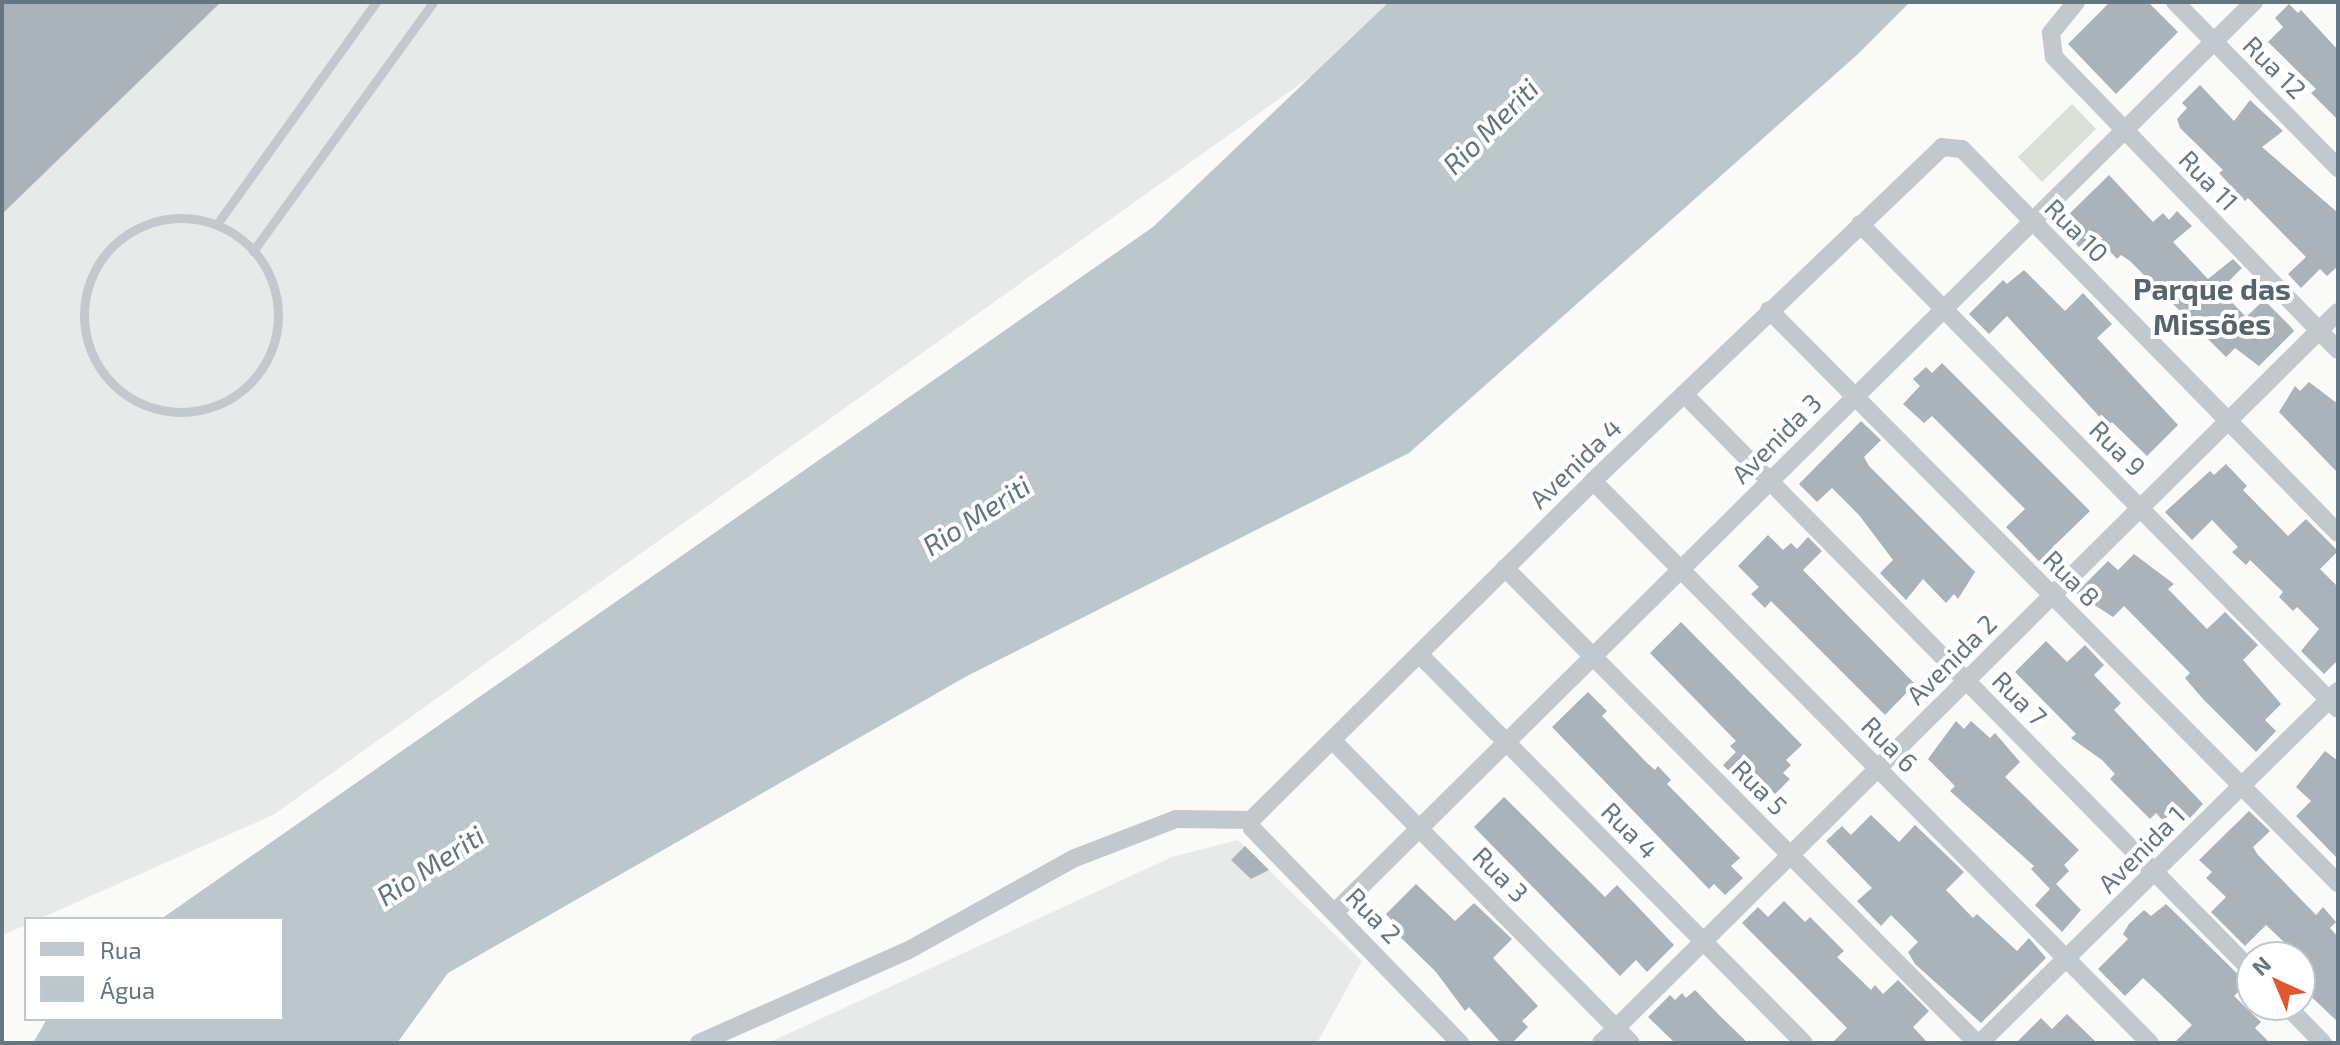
<!DOCTYPE html>
<meta charset="utf-8">
<style>
body{margin:0}
#map{position:relative;width:2340px;height:1045px;overflow:hidden;background:#fafaf8;font-family:"Exo 2",sans-serif}
div>[style]{position:absolute}
.built>*{inset:0;background:#e8e9e9}
.green>*{inset:0;background:#dadfd7}
.water>*{inset:0;background:#bbc7cb}
.building>*{inset:0;background:#aab3b9}
.service>*{height:9px;margin:-4.5px;padding:0 4.5px;transform-origin:4.5px;border-radius:4.5px;background:#c3c8cc}
.service>.ring{margin:-4.5px;padding:0;box-sizing:content-box;background:none;border:9px solid #c3c8cc;border-radius:50%}
.minor>*{height:18px;margin:-9px;padding:0 9px;transform-origin:9px;border-radius:9px;background:#c3c8cc}
span{translate:-50% -50%;white-space:nowrap;text-align:center;line-height:1.15;-webkit-text-stroke:8px #fff;paint-order:stroke}
.street-label{font-size:26px;color:#657683}
.water-label{font-size:28px;color:#60757c;font-style:italic}
.quarter-label{font-size:30px;color:#57646e;font-weight:700}
.frame{position:absolute;inset:0;border:4px solid #657683;pointer-events:none}
.legend{position:absolute;left:24px;top:917px;width:260px;height:104px;box-sizing:border-box;background:#fff;border:2px solid #c1c8cd;margin:0;padding:10px 14px;list-style:none;font-size:24px;color:#657683}
.legend li{display:flex;align-items:center;gap:16px;height:40px}
.legend b{width:40px;border:2px solid #c1c8cd}
.north{position:absolute;left:2236px;top:941px;width:80px;height:80px;box-sizing:border-box;background:#fff;border:2px solid #c1c8cd;border-radius:50%;rotate:316deg;font-size:22px;font-weight:700;line-height:32px;text-align:center;color:#657683}
.north::after{content:'';display:block;margin:auto;width:28px;height:36px;background:#e4572e;clip-path:polygon(50% 0,100% 100%,50% 72%,0 100%)}
</style>
<div id="map">
<div class="built">
<i style="clip-path:polygon(2px 2px,1389px 2px,1327px 65px,273px 815px,39px 919px,26px 919px,26px 925px,2px 935px)"></i>
<i style="clip-path:polygon(1238px 840px,1362px 961px,1317px 1043px,768px 1043px,1172px 857px)"></i>
</div>
<div class="green">
<i style="clip-path:polygon(2072px 104px,2096px 129px,2042px 182px,2018px 157px)"></i>
</div>
<div class="water">
<i style="clip-path:polygon(1389px 2px,1910px 2px,1858px 54px,1409px 453px,967px 676px,448px 973px,397px 1043px,33px 1043px,47px 1019px,282px 1019px,282px 919px,161px 919px,1153px 227px)"></i>
</div>
<div class="building">
<i style="clip-path:polygon(2px 2px,221px 2px,2px 214px)"></i>
<i style="clip-path:polygon(2110px 2px,2148px 2px,2178px 32px,2116px 94px,2068px 44px)"></i>
<i style="clip-path:polygon(2289px 4px,2298px 13px,2301px 10px,2338px 50px,2338px 120px,2311px 93px,2316px 89px,2268px 42px,2283px 27px,2275px 18px)"></i>
<i style="clip-path:polygon(2200px 85px,2234px 121px,2250px 100px,2283px 131px,2262px 147px,2338px 213px,2338px 266px,2327px 276px,2320px 269px,2301px 288px,2288px 274px,2306px 257px,2248px 198px,2245px 201px,2219px 173px,2223px 170px,2180px 128px,2177px 119px,2187px 108px,2182px 103px)"></i>
<i style="clip-path:polygon(2109px 175px,2153px 222px,2163px 213px,2169px 220px,2177px 211px,2192px 226px,2173px 242px,2208px 279px,2233px 259px,2242px 268px,2220px 290px,2246px 317px,2264px 300px,2290px 326px,2294px 331px,2259px 366px,2235px 348px,2226px 357px,2130px 261px,2121px 255px,2117px 259px,2104px 245px,2090px 259px,2058px 225px)"></i>
<i style="clip-path:polygon(2024px 270px,2065px 311px,2083px 293px,2112px 324px,2097px 338px,2178px 425px,2147px 456px,2112px 422px,2108px 426px,2007px 316px,1989px 334px,1969px 314px,2003px 280px,2007px 284px)"></i>
<i style="clip-path:polygon(1942px 363px,2090px 511px,2054px 546px,2066px 558px,2051px 574px,2006px 527px,2025px 509px,1932px 416px,1924px 423px,1903px 404px,1920px 386px,1913px 379px,1926px 367px,1932px 373px)"></i>
<i style="clip-path:polygon(2309px 382px,2338px 404px,2338px 473px,2279px 412px,2295px 386px,2300px 391px)"></i>
<i style="clip-path:polygon(1861px 421px,1881px 440px,1864px 457px,1869px 466px,1975px 572px,1958px 599px,1954px 594px,1946px 603px,1923px 579px,1906px 600px,1880px 573px,1893px 560px,1859px 515px,1832px 488px,1817px 502px,1799px 484px)"></i>
<i style="clip-path:polygon(2226px 464px,2247px 486px,2243px 490px,2288px 536px,2306px 519px,2338px 551px,2320px 569px,2338px 587px,2338px 660px,2324px 674px,2301px 651px,2319px 629px,2297px 607px,2293px 611px,2279px 597px,2283px 592px,2250px 560px,2246px 565px,2232px 552px,2238px 547px,2212px 520px,2192px 540px,2165px 512px,2210px 471px,2214px 475px)"></i>
<i style="clip-path:polygon(1768px 535px,1783px 550px,1791px 543px,1797px 549px,1808px 537px,1822px 551px,1803px 570px,1915px 684px,1885px 715px,1771px 601px,1765px 608px,1751px 594px,1759px 587px,1738px 566px)"></i>
<i style="clip-path:polygon(2134px 554px,2174px 584px,2168px 589px,2207px 629px,2225px 612px,2258px 645px,2243px 660px,2281px 704px,2265px 720px,2276px 731px,2256px 752px,2203px 699px,2185px 678px,2190px 673px,2124px 606px,2113px 617px,2076px 593px,2108px 561px,2118px 570px)"></i>
<i style="clip-path:polygon(1681px 622px,1802px 745px,1786px 760px,1791px 765px,1783px 773px,1790px 779px,1775px 794px,1768px 787px,1756px 799px,1723px 765px,1736px 752px,1730px 746px,1736px 741px,1650px 653px)"></i>
<i style="clip-path:polygon(2046px 641px,2067px 662px,2085px 645px,2104px 665px,2094px 675px,2121px 703px,2114px 710px,2203px 804px,2190px 818px,2178px 806px,2163px 821px,2156px 813px,2150px 819px,2110px 779px,2115px 774px,2102px 760px,2071px 738px,2076px 734px,2015px 672px)"></i>
<i style="clip-path:polygon(1588px 692px,1607px 711px,1602px 716px,1646px 762px,1655px 770px,1658px 766px,1671px 780px,1667px 784px,1740px 858px,1731px 866px,1743px 878px,1725px 895px,1714px 884px,1709px 889px,1552px 727px)"></i>
<i style="clip-path:polygon(1956px 721px,1964px 729px,1971px 721px,1990px 738px,1995px 733px,2020px 762px,2005px 777px,2079px 850px,2064px 865px,2069px 871px,2056px 884px,2081px 910px,2062px 932px,2035px 905px,2050px 889px,2031px 869px,2034px 866px,1950px 791px,1955px 786px,1928px 759px)"></i>
<i style="clip-path:polygon(2325px 751px,2338px 761px,2338px 859px,2296px 816px,2311px 801px,2296px 787px)"></i>
<i style="clip-path:polygon(1504px 797px,1605px 897px,1617px 885px,1674px 945px,1647px 972px,1636px 960px,1620px 976px,1474px 827px)"></i>
<i style="clip-path:polygon(2249px 811px,2270px 831px,2253px 847px,2258px 855px,2316px 915px,2323px 907px,2336px 922px,2330px 928px,2338px 937px,2338px 1022px,2300px 986px,2300px 957px,2266px 925px,2245px 946px,2211px 912px,2226px 897px,2206px 878px,2212px 872px,2199px 860px)"></i>
<i style="clip-path:polygon(1871px 815px,1899px 842px,1915px 825px,1964px 872px,1946px 890px,1973px 918px,1977px 914px,2017px 951px,2029px 938px,2046px 958px,1981px 1023px,1915px 964px,1908px 952px,1918px 942px,1891px 915px,1881px 926px,1857px 901px,1872px 888px,1826px 841px,1842px 826px,1851px 835px)"></i>
<i style="clip-path:polygon(1245px 846px,1269px 870px,1251px 879px,1231px 860px)"></i>
<i style="clip-path:polygon(1416px 884px,1455px 921px,1474px 903px,1512px 939px,1493px 958px,1538px 1006px,1522px 1021px,1528px 1027px,1512px 1043px,1501px 1043px,1469px 1007px,1465px 1011px,1436px 972px,1389px 926px,1393px 922px,1386px 914px)"></i>
<i style="clip-path:polygon(1784px 901px,1805px 922px,1810px 917px,1844px 951px,1837px 957px,1871px 990px,1875px 985px,1883px 994px,1898px 980px,1929px 1011px,1913px 1027px,1928px 1043px,1832px 1043px,1847px 1028px,1742px 923px,1758px 907px,1768px 917px)"></i>
<i style="clip-path:polygon(2166px 904px,2247px 983px,2234px 996px,2261px 1022px,2255px 1028px,2270px 1043px,2174px 1043px,2192px 1025px,2158px 992px,2143px 978px,2125px 996px,2098px 969px,2128px 939px,2123px 934px,2129px 924px,2144px 910px,2151px 916px)"></i>
<i style="clip-path:polygon(1695px 990px,1721px 1017px,1748px 1043px,1675px 1043px,1648px 1017px,1670px 995px,1675px 1000px,1682px 993px,1686px 998px)"></i>
<i style="clip-path:polygon(2067px 1014px,2097px 1043px,2016px 1043px,2041px 1018px,2052px 1029px)"></i>
</div>
<div class="service">
<i class="ring" style="left:84px;top:218px;width:185px;height:185px"></i>
<i style="left:217px;top:224px;width:273px;rotate:-54.4deg"></i>
<i style="left:253px;top:251px;width:307px;rotate:-54.1deg"></i>
</div>
<div class="minor">
<i style="left:2076px;top:2px;width:40px;rotate:129deg"></i>
<i style="left:2051px;top:33px;width:24px;rotate:83deg"></i>
<i style="left:2054px;top:57px;width:408px;rotate:45.9deg"></i>
<i style="left:2175px;top:2px;width:233px;rotate:45.5deg"></i>
<i style="left:1860px;top:224px;width:681px;rotate:45.42deg"></i>
<i style="left:1769px;top:310px;width:808px;rotate:45.2deg"></i>
<i style="left:1684px;top:394px;width:810px;rotate:45.45deg"></i>
<i style="left:1593px;top:481px;width:791px;rotate:45.26deg"></i>
<i style="left:1505px;top:568px;width:670px;rotate:45.18deg"></i>
<i style="left:1419px;top:654px;width:547px;rotate:45.3deg"></i>
<i style="left:1333px;top:741px;width:424px;rotate:45.4deg"></i>
<i style="left:1335px;top:912px;width:1293px;rotate:-44.72deg"></i>
<i style="left:2286px;top:1005px;width:53px;rotate:45.8deg"></i>
<i style="left:699px;top:1043px;width:227px;rotate:-23.9deg"></i>
<i style="left:907px;top:951px;width:192px;rotate:-29deg"></i>
<i style="left:1075px;top:858px;width:108px;rotate:-21.1deg"></i>
<i style="left:1176px;top:819px;width:75px;rotate:0.8deg"></i>
<i style="left:1460px;top:1043px;width:299px;rotate:-134.1deg"></i>
<i style="left:1252px;top:828px;width:8px;rotate:-97deg"></i>
<i style="left:1251px;top:820px;width:482px;rotate:-44.7deg"></i>
<i style="left:1593px;top:481px;width:483px;rotate:-43.7deg"></i>
<i style="left:1942px;top:147px;width:20px;rotate:6deg"></i>
<i style="left:1962px;top:149px;width:537px;rotate:45.6deg"></i>
<i style="left:1601px;top:1043px;width:1038px;rotate:-44.77deg"></i>
<i style="left:1980px;top:1043px;width:502px;rotate:-44.52deg"></i>
</div>
<div class="street-label">
<span style="left:2275px;top:67px;rotate:45deg">Rua 12</span>
<span style="left:2209px;top:180px;rotate:46deg">Rua 11</span>
<span style="left:2077px;top:230px;rotate:45deg">Rua 10</span>
<span style="left:1776px;top:438px;rotate:-45deg">Avenida 3</span>
<span style="left:2118px;top:448px;rotate:45deg">Rua 9</span>
<span style="left:1575px;top:463px;rotate:-44deg">Avenida 4</span>
<span style="left:2072px;top:578px;rotate:45deg">Rua 8</span>
<span style="left:1951px;top:659px;rotate:-45deg">Avenida 2</span>
<span style="left:2020px;top:698px;rotate:45deg">Rua 7</span>
<span style="left:1890px;top:744px;rotate:45deg">Rua 6</span>
<span style="left:1760px;top:787px;rotate:45deg">Rua 5</span>
<span style="left:1630px;top:830px;rotate:45deg">Rua 4</span>
<span style="left:2141px;top:849px;rotate:-45deg">Avenida 1</span>
<span style="left:1501px;top:874px;rotate:45deg">Rua 3</span>
<span style="left:1374px;top:915px;rotate:46deg">Rua 2</span>
</div>
<div class="water-label">
<span style="left:1490px;top:126px;rotate:-45deg">Rio Meriti</span>
<span style="left:976px;top:515px;rotate:-33deg">Rio Meriti</span>
<span style="left:430px;top:865px;rotate:-33deg">Rio Meriti</span>
</div>
<div class="quarter-label">
<span style="left:2212px;top:305px">Parque das<br>Missões</span>
</div>
<div class="frame"></div>
<ul class="legend">
<li><b style="height:10px;background:#c3c8cc"></b>Rua</li>
<li><b style="height:22px;background:#bbc7cb"></b>Água</li>
</ul>
<div class="north">N</div>
</div>
